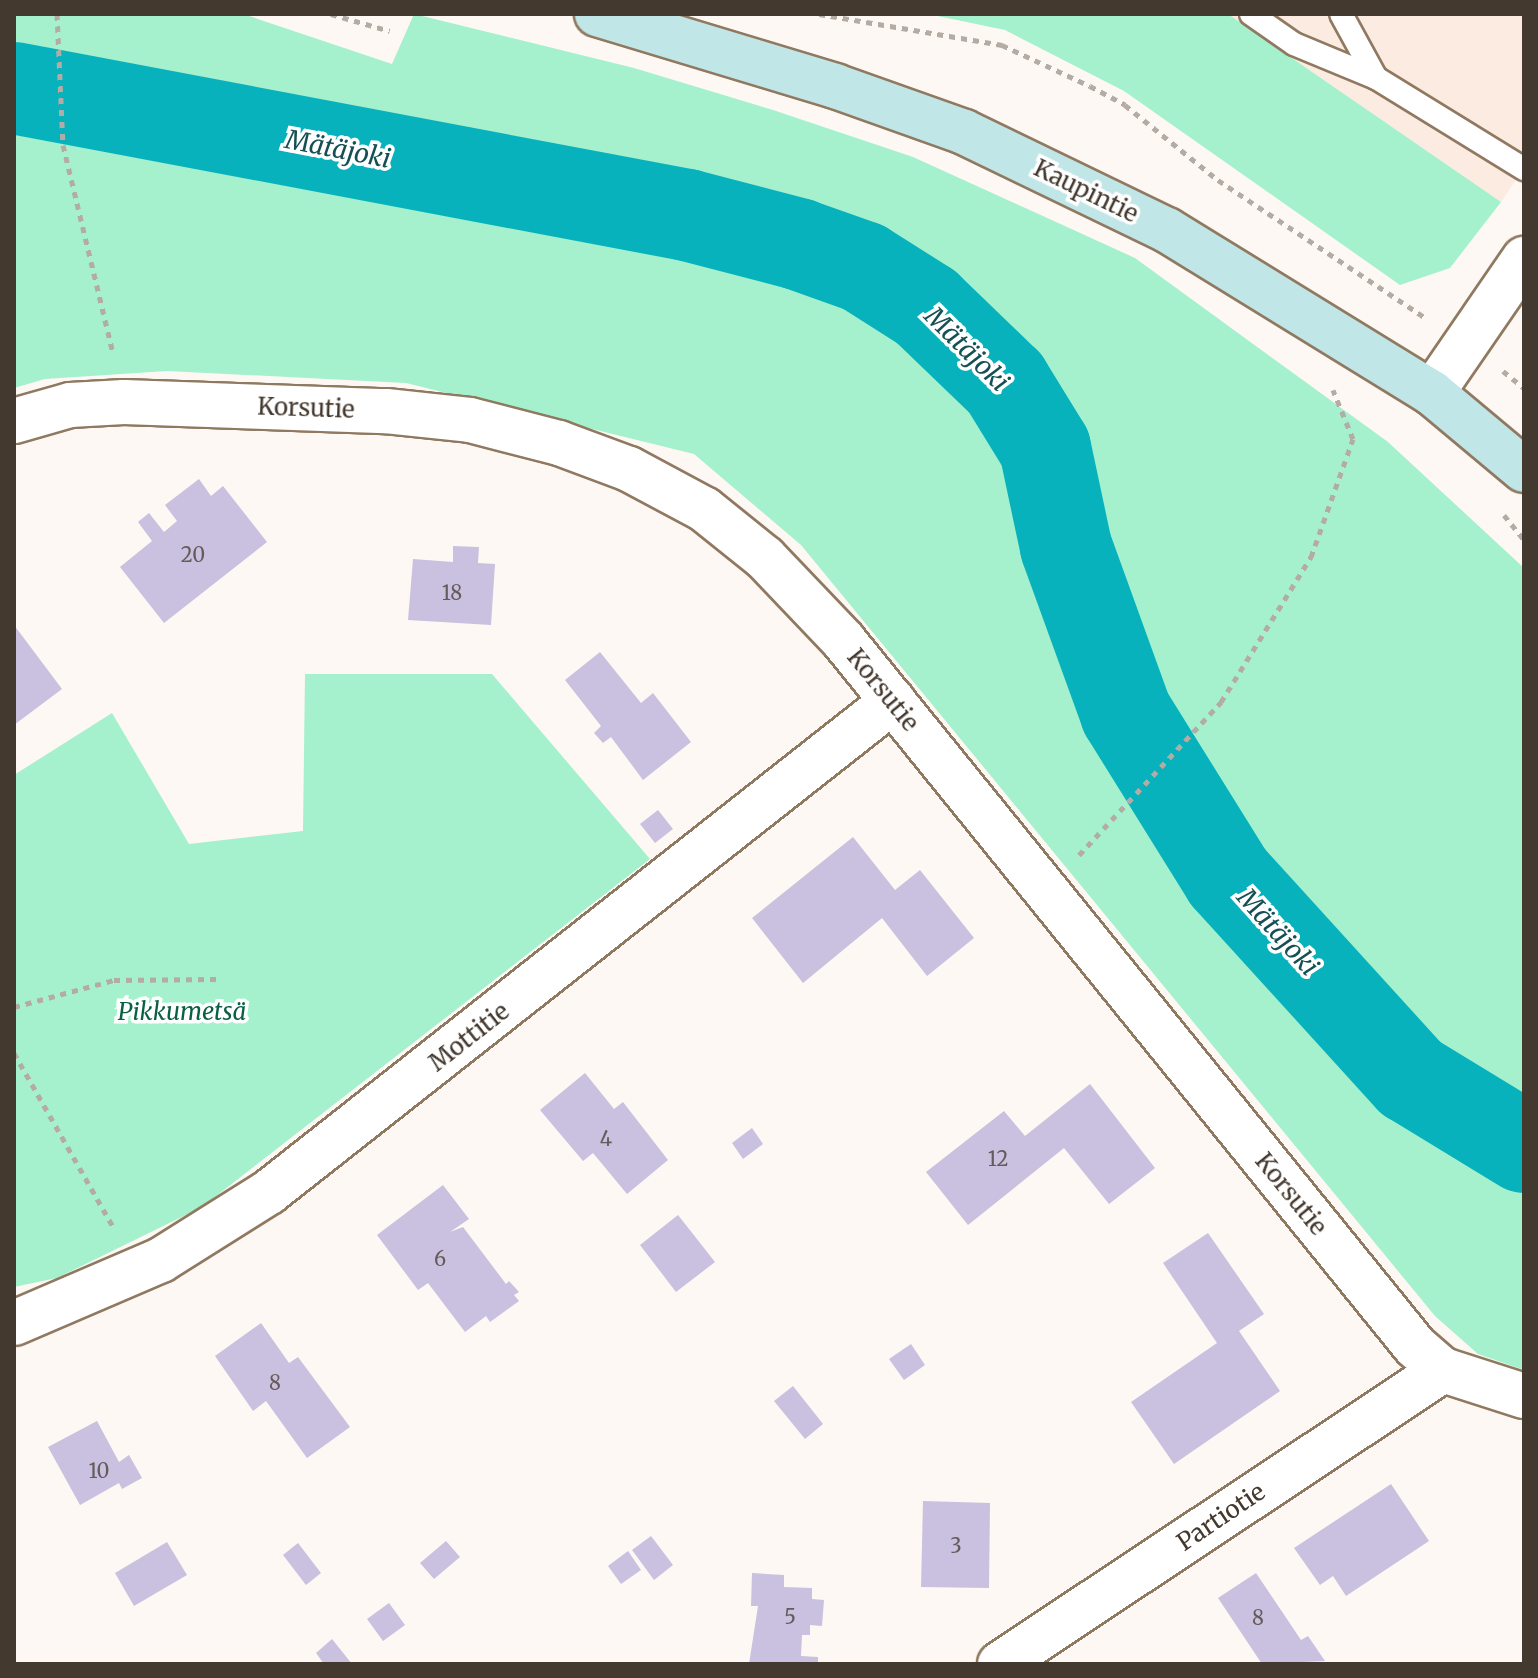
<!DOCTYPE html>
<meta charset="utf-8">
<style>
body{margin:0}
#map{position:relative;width:1538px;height:1678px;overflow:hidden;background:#fdf8f3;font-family:Merriweather,serif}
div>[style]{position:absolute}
.industrial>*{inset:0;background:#fcebe0}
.green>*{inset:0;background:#a5f0cd}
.stream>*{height:16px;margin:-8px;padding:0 8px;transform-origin:8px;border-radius:8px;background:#07b2bc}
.river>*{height:92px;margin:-46px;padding:0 46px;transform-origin:46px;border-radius:46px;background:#07b2bc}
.building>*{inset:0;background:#cac0df}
.path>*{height:5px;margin-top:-2.5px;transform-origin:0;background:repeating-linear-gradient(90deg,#b3aba4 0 6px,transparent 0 12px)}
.roads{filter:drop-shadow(2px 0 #907961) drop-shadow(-2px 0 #907961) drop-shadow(0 2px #907961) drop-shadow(0 -2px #907961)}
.lane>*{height:22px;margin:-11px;padding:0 11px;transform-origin:11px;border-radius:11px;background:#fff}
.street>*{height:44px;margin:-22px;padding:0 22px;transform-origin:22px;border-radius:22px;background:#fff}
.secondary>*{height:44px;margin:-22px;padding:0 22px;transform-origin:22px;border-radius:22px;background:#c1e6e7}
span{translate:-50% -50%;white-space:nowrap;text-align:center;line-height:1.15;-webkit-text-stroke:7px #fff;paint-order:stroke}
.number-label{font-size:20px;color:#665b5b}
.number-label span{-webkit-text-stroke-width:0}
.street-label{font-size:24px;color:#44392f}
.park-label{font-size:24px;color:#0b5f43;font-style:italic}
.water-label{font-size:26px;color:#155054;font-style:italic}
.frame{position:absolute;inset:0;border:16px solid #44392f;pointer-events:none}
</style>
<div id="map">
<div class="industrial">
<i style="clip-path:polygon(1228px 14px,1524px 14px,1524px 168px,1501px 202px)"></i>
</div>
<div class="green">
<i style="clip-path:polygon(14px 14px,243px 14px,392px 64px,414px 14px,634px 68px,773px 110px,913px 157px,1135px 258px,1388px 442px,1524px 568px,1524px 1370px,1478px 1354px,1435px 1316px,801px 545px,694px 454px,406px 383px,167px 371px,45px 379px,14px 388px)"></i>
<i style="clip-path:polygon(928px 14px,1228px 14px,1501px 202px,1450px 268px,1400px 285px,1124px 91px,1005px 30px)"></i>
<i style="clip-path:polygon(305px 674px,492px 674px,650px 859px,202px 1207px,57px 1278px,14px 1287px,14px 775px,112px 713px,189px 844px,303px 831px)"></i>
</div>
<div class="stream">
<i style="left:926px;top:307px;width:23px;rotate:-56deg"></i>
</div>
<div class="river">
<i style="left:14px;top:88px;width:685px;rotate:10.69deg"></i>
<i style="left:687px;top:215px;width:115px;rotate:14.6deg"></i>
<i style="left:798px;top:244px;width:69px;rotate:19.5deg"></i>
<i style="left:863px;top:267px;width:75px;rotate:32.4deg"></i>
<i style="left:926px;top:307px;width:110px;rotate:43.9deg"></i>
<i style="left:1005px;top:383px;width:76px;rotate:58.4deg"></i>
<i style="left:1045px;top:448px;width:101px;rotate:78deg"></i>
<i style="left:1066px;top:547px;width:177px;rotate:70.1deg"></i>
<i style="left:1126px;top:713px;width:193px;rotate:58.1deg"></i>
<i style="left:1228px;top:877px;width:272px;rotate:47.7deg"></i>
<i style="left:1411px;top:1078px;width:132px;rotate:31.4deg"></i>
</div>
<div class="building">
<i style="clip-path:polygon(199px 479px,211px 496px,223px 486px,267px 542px,164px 623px,120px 567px,152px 541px,138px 522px,149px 513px,164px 532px,177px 521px,165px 505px)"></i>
<i style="clip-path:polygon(453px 546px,479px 547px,478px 563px,495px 564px,491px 625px,408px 620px,413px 559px,453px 562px)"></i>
<i style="clip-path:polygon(14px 625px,62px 689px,14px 725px)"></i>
<i style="clip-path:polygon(600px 652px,641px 703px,653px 693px,691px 742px,643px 780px,611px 737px,603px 743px,594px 733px,601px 726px,565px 680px)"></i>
<i style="clip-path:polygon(658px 810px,673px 829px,655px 843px,640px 824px)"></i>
<i style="clip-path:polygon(853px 837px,895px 890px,920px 870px,974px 938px,927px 976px,882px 918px,803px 983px,752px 918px)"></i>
<i style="clip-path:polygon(585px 1073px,614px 1109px,623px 1102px,668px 1160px,627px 1194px,593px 1153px,583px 1161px,540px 1110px)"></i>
<i style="clip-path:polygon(1090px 1084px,1155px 1168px,1109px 1204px,1064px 1148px,968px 1225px,926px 1172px,1004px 1111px,1025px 1136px)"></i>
<i style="clip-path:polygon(752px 1128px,763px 1144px,743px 1159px,732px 1143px)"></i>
<i style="clip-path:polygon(443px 1185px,469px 1219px,450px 1232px,463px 1227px,506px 1284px,509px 1281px,519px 1292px,514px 1295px,519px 1301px,490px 1322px,486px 1316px,465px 1332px,428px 1283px,418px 1290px,377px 1235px)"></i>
<i style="clip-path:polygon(678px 1215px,715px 1262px,676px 1292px,640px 1245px)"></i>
<i style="clip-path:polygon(1208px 1233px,1264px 1314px,1239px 1331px,1280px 1391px,1174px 1464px,1131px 1402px,1217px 1343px,1163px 1263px)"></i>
<i style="clip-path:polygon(261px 1323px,289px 1363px,298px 1357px,350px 1427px,307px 1458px,266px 1401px,253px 1411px,215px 1356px)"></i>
<i style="clip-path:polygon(911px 1344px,925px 1365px,904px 1380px,889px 1359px)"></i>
<i style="clip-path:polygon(793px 1386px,823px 1424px,805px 1439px,774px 1401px)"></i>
<i style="clip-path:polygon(97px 1421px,119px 1462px,129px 1455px,142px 1478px,122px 1489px,119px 1483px,80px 1505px,48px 1447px)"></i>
<i style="clip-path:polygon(1391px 1484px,1429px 1541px,1346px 1596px,1333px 1576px,1320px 1585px,1294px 1548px)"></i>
<i style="clip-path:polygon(923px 1501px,990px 1503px,989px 1588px,921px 1587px)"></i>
<i style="clip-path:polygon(651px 1536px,673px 1565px,654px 1580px,632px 1550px)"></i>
<i style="clip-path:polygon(446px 1541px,460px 1557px,434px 1579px,420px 1563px)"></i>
<i style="clip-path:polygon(167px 1542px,187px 1575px,134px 1606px,115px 1573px)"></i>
<i style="clip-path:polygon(298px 1543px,321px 1573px,306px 1585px,283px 1555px)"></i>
<i style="clip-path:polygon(628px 1551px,641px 1570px,621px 1584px,608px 1566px)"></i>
<i style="clip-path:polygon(752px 1573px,784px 1575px,784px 1587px,812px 1588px,812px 1599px,824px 1600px,822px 1626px,810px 1625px,810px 1635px,802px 1635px,801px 1656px,818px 1657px,818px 1664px,749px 1664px,758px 1606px,751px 1606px)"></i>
<i style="clip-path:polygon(1256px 1573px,1301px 1640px,1308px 1636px,1325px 1661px,1262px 1664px,1218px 1598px)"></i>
<i style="clip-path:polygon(389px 1603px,405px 1625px,383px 1641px,367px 1619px)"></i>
<i style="clip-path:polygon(332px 1639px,352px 1664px,324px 1664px,316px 1653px)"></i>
</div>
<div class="path">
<i style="left:57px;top:14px;width:131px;rotate:87.4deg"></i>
<i style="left:63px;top:145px;width:214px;rotate:76.5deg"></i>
<i style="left:331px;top:14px;width:61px;rotate:16.1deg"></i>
<i style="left:819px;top:14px;width:186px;rotate:9.6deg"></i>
<i style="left:1002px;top:45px;width:97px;rotate:25deg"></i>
<i style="left:1090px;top:86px;width:40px;rotate:28deg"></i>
<i style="left:1125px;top:105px;width:119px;rotate:38.9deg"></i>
<i style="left:1218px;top:180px;width:250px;rotate:33.6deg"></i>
<i style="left:1503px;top:371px;width:27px;rotate:39deg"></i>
<i style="left:1504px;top:515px;width:32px;rotate:51deg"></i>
<i style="left:1079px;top:855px;width:209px;rotate:-47.1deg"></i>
<i style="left:1221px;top:702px;width:171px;rotate:-58.2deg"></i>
<i style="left:1311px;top:557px;width:125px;rotate:-70.4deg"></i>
<i style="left:1353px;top:439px;width:53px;rotate:-112.2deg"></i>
<i style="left:14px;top:1007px;width:104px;rotate:-15.1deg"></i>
<i style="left:114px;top:980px;width:103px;rotate:-0.6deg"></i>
<i style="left:14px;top:1053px;width:202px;rotate:60.3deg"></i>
</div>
<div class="roads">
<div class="lane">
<i style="left:1251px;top:14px;width:52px;rotate:34.9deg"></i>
<i style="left:1294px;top:44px;width:89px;rotate:22.5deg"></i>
<i style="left:1341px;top:14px;width:73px;rotate:61.3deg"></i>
<i style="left:1376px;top:78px;width:174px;rotate:31.6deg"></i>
</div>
<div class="street">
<i style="left:1432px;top:393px;width:163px;rotate:-55.5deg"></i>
<i style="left:14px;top:421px;width:58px;rotate:-15.9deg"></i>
<i style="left:70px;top:405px;width:54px;rotate:-3.2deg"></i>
<i style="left:124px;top:402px;width:262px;rotate:2deg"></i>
<i style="left:386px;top:411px;width:84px;rotate:6.1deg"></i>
<i style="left:470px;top:420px;width:92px;rotate:14.5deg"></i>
<i style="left:559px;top:443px;width:75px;rotate:20.4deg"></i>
<i style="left:629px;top:469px;width:85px;rotate:28.1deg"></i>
<i style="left:704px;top:509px;width:78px;rotate:38.8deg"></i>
<i style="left:765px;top:558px;width:113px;rotate:46.4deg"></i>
<i style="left:843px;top:640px;width:909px;rotate:50.99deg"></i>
<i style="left:1415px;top:1346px;width:37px;rotate:41deg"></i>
<i style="left:1443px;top:1370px;width:85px;rotate:17.8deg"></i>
<i style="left:14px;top:1323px;width:160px;rotate:-23.2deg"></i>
<i style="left:161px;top:1260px;width:128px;rotate:-32.2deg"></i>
<i style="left:269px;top:1192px;width:794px;rotate:-38.2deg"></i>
<i style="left:1000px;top:1664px;width:532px;rotate:-33.57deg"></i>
</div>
<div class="secondary">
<i style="left:597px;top:14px;width:249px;rotate:16.8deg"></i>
<i style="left:835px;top:86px;width:137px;rotate:19.6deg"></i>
<i style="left:964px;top:132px;width:225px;rotate:25.8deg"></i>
<i style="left:1167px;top:230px;width:311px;rotate:31.6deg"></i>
<i style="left:1432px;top:393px;width:120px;rotate:39.9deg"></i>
</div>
</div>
<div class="number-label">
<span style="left:193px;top:554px">20</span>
<span style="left:452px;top:592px">18</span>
<span style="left:606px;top:1138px">4</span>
<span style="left:998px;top:1158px">12</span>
<span style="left:440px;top:1258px">6</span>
<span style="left:275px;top:1382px">8</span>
<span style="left:99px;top:1470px">10</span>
<span style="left:956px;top:1545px">3</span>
<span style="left:790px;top:1616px">5</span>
<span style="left:1258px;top:1617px">8</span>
</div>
<div class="street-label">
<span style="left:1086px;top:191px;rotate:26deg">Kaupintie</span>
<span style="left:306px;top:408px;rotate:2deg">Korsutie</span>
<span style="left:883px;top:690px;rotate:51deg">Korsutie</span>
<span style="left:469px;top:1037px;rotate:-38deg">Mottitie</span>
<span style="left:1291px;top:1194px;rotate:51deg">Korsutie</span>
<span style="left:1221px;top:1517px;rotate:-34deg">Partiotie</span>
</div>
<div class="park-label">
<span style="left:182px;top:1012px">Pikkumetsä</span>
</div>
<div class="water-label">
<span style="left:338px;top:149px;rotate:11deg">Mätäjoki</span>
<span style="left:967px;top:349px;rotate:45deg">Mätäjoki</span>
<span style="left:1278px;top:932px;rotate:48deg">Mätäjoki</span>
</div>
<div class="frame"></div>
</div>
